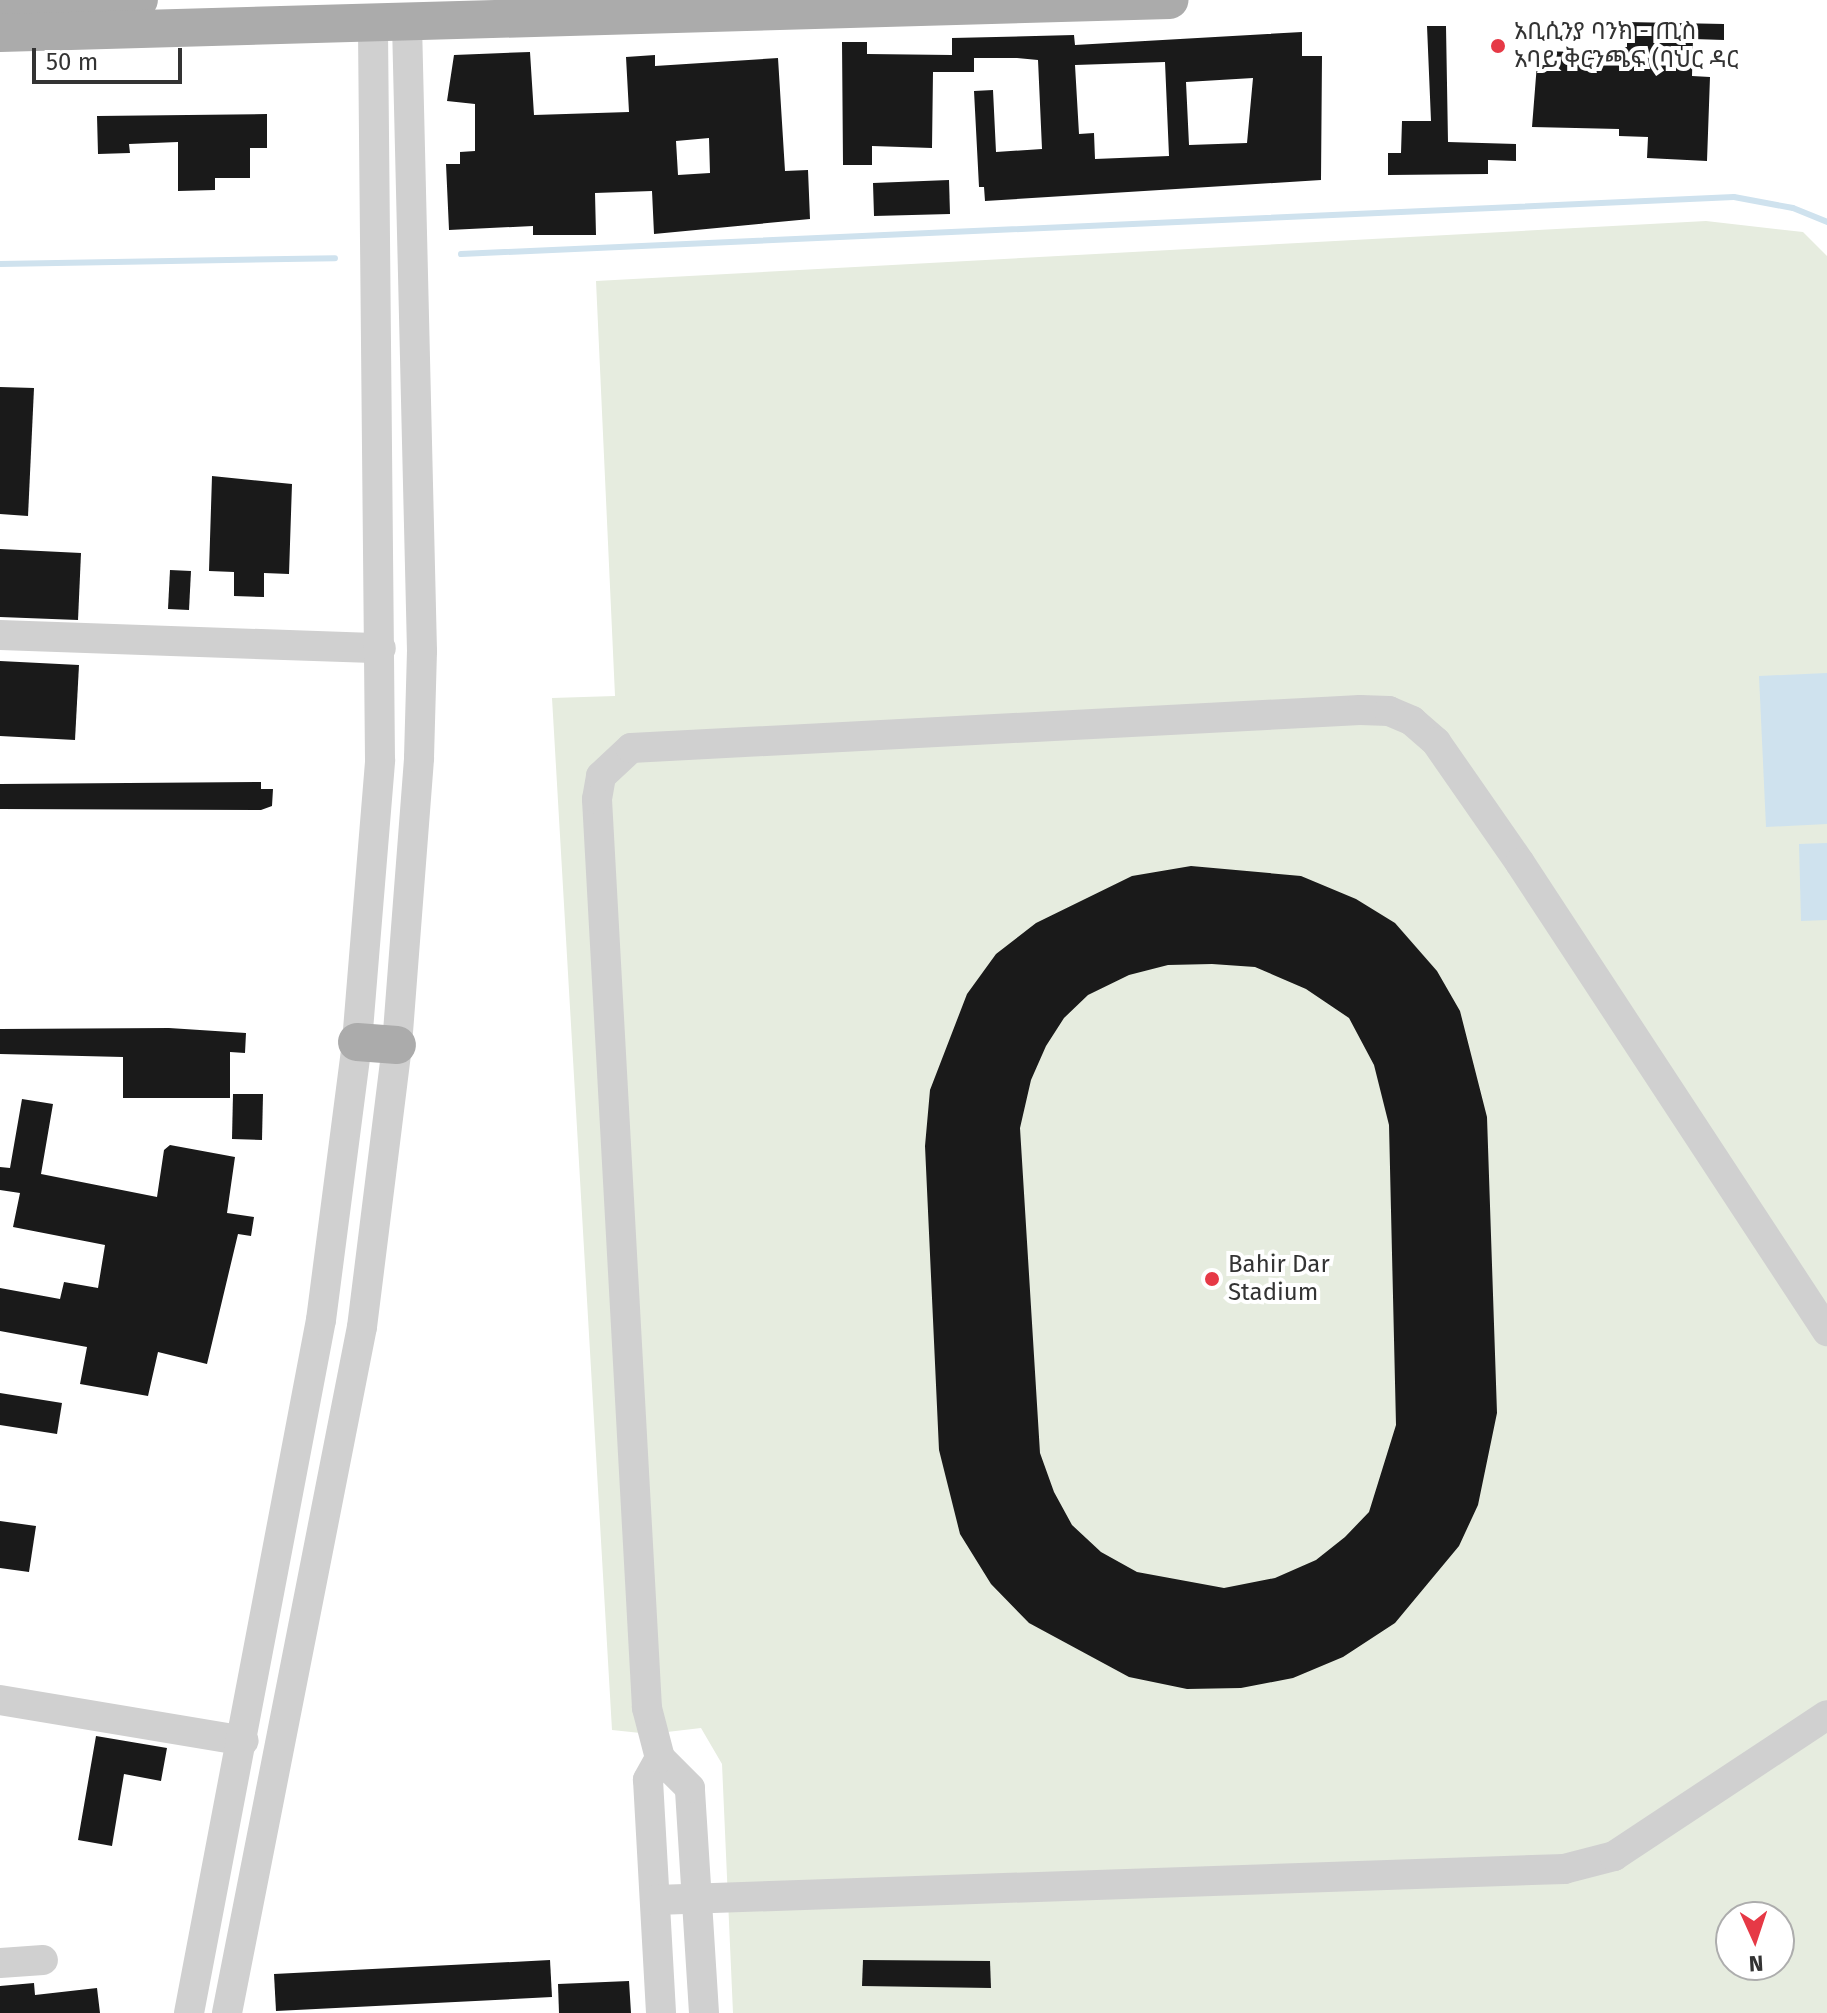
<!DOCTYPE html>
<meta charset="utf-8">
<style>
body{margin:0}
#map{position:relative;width:1827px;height:2013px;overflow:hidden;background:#fff;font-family:"Fira Sans","Noto Sans Ethiopic",sans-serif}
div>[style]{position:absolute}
.green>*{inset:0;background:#e6ecdf}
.water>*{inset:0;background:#cfe2ee}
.stream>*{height:6px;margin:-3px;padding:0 3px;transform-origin:3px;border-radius:3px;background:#cfe2ee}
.building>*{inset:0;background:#1a1a1a}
.minor>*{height:30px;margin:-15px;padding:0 15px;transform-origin:15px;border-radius:15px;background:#d0d0d0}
.major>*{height:38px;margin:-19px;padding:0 19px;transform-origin:19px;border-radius:19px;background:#ababab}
.dots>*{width:22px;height:22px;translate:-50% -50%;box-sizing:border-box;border:4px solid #fff;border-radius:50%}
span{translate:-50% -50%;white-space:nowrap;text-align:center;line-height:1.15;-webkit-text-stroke:8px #fff;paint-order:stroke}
.poi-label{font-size:24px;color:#333}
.left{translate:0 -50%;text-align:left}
.north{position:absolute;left:1715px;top:1901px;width:80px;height:80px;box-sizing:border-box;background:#fff;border:2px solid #adadad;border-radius:50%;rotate:177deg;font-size:22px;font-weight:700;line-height:32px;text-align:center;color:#333}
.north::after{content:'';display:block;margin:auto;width:28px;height:36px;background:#e63946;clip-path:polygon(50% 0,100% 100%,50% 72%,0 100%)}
.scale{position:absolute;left:32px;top:48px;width:150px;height:36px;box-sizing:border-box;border:4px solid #333;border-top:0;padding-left:10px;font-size:24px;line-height:28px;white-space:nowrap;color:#333;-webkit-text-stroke:6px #fff;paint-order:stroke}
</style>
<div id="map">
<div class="green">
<i style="clip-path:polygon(evenodd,1706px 221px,1803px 232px,1827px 256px,1827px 2013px,733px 2013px,722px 1764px,701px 1728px,650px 1734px,612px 1730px,552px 698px,615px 696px,596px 281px,1706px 221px,1731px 1917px,1779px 1917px,1779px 1965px,1731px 1965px,1731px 1917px)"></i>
</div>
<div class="water">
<i style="clip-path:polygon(1827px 673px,1827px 824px,1766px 827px,1759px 676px)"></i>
<i style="clip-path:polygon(1827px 843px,1827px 920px,1801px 921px,1799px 844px)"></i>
</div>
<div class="stream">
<i style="left:461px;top:254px;width:1274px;rotate:-2.56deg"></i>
<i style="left:1734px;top:197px;width:60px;rotate:10.6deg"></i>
<i style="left:1793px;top:208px;width:37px;rotate:22deg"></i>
<i style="left:0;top:264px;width:335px;rotate:-1deg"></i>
</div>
<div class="building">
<i style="clip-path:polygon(1627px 22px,1724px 24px,1724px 40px,1693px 39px,1692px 76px,1710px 77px,1707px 161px,1647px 158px,1648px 137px,1619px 136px,1619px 129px,1532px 127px,1538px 51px,1621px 53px,1621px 47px,1627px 47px)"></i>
<i style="clip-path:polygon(1427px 26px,1446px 26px,1448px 142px,1516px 144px,1516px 161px,1488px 160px,1488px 174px,1388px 175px,1388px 153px,1401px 153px,1402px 121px,1431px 121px)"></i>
<i style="clip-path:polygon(evenodd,1302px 32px,1302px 56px,1322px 56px,1321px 180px,985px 201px,984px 187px,979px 187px,974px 91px,993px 90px,996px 152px,1042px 149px,1038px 60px,1017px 58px,974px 58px,974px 72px,933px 72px,932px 148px,872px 146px,872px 165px,843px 165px,842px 42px,867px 42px,867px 54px,952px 55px,952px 38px,1074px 35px,1075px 45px,1302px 32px,1165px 62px,1169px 156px,1095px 159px,1094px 133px,1079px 134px,1075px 65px,1165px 62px,1302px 32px,1253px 78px,1247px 143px,1189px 145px,1186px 82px,1253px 78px)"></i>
<i style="clip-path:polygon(evenodd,530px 52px,534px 115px,629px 112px,626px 57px,655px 55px,655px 66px,778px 58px,785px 171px,808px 170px,810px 219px,654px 234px,652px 191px,595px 193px,596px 235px,533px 235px,533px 226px,449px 230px,446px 164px,460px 164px,460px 152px,475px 151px,475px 104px,447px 101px,454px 55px,530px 52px,709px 138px,710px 173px,678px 175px,676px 141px,709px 138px)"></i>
<i style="clip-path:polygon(267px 114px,267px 148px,250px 148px,250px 178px,215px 178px,215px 190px,178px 191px,178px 142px,129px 144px,130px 153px,98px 154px,97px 116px)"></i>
<i style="clip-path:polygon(949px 180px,950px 214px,874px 216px,873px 183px)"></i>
<i style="clip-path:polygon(0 387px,34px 388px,28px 516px,0 514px)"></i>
<i style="clip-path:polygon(212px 476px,292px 484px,289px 574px,264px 573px,264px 597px,234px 596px,234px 572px,209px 571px)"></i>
<i style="clip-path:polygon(0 549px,81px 553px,78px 620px,0 617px)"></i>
<i style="clip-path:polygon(170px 570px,191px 571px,189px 610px,168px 609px)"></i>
<i style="clip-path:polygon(0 661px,79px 665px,75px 740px,0 736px)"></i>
<i style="clip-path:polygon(261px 782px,261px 789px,273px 789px,272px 806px,261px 810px,0 809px,0 784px)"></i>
<i style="clip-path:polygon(evenodd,1191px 866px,1301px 876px,1356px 899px,1395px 923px,1437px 971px,1460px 1011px,1487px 1117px,1497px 1413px,1478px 1505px,1459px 1546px,1395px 1623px,1343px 1657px,1293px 1678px,1241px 1688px,1187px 1689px,1129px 1677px,1029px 1623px,991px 1584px,960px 1534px,939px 1450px,925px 1146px,930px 1090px,967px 994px,996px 954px,1036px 923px,1132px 876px,1191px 866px,1212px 964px,1255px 967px,1306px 989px,1349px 1018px,1374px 1065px,1389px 1125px,1396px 1425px,1369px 1512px,1345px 1537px,1316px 1560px,1275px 1578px,1224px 1588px,1137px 1572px,1101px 1552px,1072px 1525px,1054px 1492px,1040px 1453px,1020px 1128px,1031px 1080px,1046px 1046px,1064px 1018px,1088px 995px,1129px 975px,1168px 965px,1212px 964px)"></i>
<i style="clip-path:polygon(169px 1028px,246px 1033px,245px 1053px,230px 1052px,230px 1098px,123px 1098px,123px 1057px,0 1054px,0 1029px)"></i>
<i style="clip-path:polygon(233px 1094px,263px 1094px,262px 1140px,232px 1139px)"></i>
<i style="clip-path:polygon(22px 1099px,53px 1104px,41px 1174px,157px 1197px,164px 1150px,170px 1145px,235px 1157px,227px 1213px,254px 1217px,251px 1236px,238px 1234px,207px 1364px,158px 1352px,148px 1396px,80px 1384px,87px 1347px,0 1331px,0 1288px,60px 1299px,64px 1282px,98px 1288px,105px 1245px,13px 1227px,20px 1193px,0 1190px,0 1167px,10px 1168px)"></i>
<i style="clip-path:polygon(0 1393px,62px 1403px,57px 1434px,0 1425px)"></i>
<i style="clip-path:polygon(0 1521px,36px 1526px,29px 1572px,0 1568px)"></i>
<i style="clip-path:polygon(96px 1736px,167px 1748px,161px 1781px,124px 1774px,112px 1846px,78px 1840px)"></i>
<i style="clip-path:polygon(550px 1960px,552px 1997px,276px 2011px,274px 1974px)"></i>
<i style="clip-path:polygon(863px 1960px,990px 1961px,991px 1988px,862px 1986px)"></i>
<i style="clip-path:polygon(629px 1981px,631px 2013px,559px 2013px,558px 1984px)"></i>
<i style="clip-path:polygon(34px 1983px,35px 1995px,97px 1988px,100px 2013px,0 2013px,0 1986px)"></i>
</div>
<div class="minor">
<i style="left:0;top:635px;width:381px;rotate:2deg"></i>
<i style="left:0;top:1700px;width:247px;rotate:9.5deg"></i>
<i style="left:660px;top:1758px;width:25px;rotate:119deg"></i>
<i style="left:648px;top:1780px;width:233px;rotate:86.8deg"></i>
<i style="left:656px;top:1900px;width:909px;rotate:-1.96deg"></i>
<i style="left:1564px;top:1869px;width:52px;rotate:-14.6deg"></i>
<i style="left:1614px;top:1856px;width:255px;rotate:-33.5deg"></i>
<i style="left:0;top:1963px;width:43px;rotate:-4deg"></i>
<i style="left:189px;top:2013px;width:705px;rotate:-79.22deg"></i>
<i style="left:321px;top:1320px;width:280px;rotate:-82.6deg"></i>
<i style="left:357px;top:1042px;width:283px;rotate:-85.3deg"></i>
<i style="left:380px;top:760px;width:735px;rotate:-90.55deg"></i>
<i style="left:227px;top:2013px;width:699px;rotate:-78.87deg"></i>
<i style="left:362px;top:1327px;width:284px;rotate:-82.9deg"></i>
<i style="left:397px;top:1045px;width:288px;rotate:-85.6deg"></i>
<i style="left:419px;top:758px;width:107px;rotate:-88.4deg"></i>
<i style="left:422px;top:651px;width:627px;rotate:-91.37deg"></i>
<i style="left:704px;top:2013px;width:225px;rotate:-93.6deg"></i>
<i style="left:690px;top:1788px;width:42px;rotate:-135deg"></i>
<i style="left:660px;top:1758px;width:52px;rotate:-104.6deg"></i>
<i style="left:647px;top:1708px;width:910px;rotate:-93.15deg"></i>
<i style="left:597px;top:799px;width:23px;rotate:-80deg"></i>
<i style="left:601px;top:776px;width:41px;rotate:-43deg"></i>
<i style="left:631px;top:748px;width:730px;rotate:-2.98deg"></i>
<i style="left:1360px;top:710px;width:29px;rotate:2deg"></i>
<i style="left:1389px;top:711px;width:25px;rotate:23deg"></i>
<i style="left:1412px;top:721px;width:32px;rotate:41deg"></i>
<i style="left:1436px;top:742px;width:147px;rotate:55.2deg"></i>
<i style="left:1520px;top:863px;width:560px;rotate:56.74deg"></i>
</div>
<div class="major">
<i style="left:0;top:5px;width:139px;rotate:-2.1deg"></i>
<i style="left:0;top:33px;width:1170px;rotate:-1.62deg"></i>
<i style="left:357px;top:1042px;width:40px;rotate:4.3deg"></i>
</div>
<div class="dots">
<i style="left:1498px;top:46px;background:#e63946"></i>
<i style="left:1212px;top:1279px;background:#e63946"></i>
</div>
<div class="poi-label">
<span class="left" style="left:1514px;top:46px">አቢሲንያ ባንክ - ጢስ<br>አባይ ቅርንጫፍ (ባህር ዳር</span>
<span class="left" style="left:1228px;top:1279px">Bahir Dar<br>Stadium</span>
</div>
<div class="north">N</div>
<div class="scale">50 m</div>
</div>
